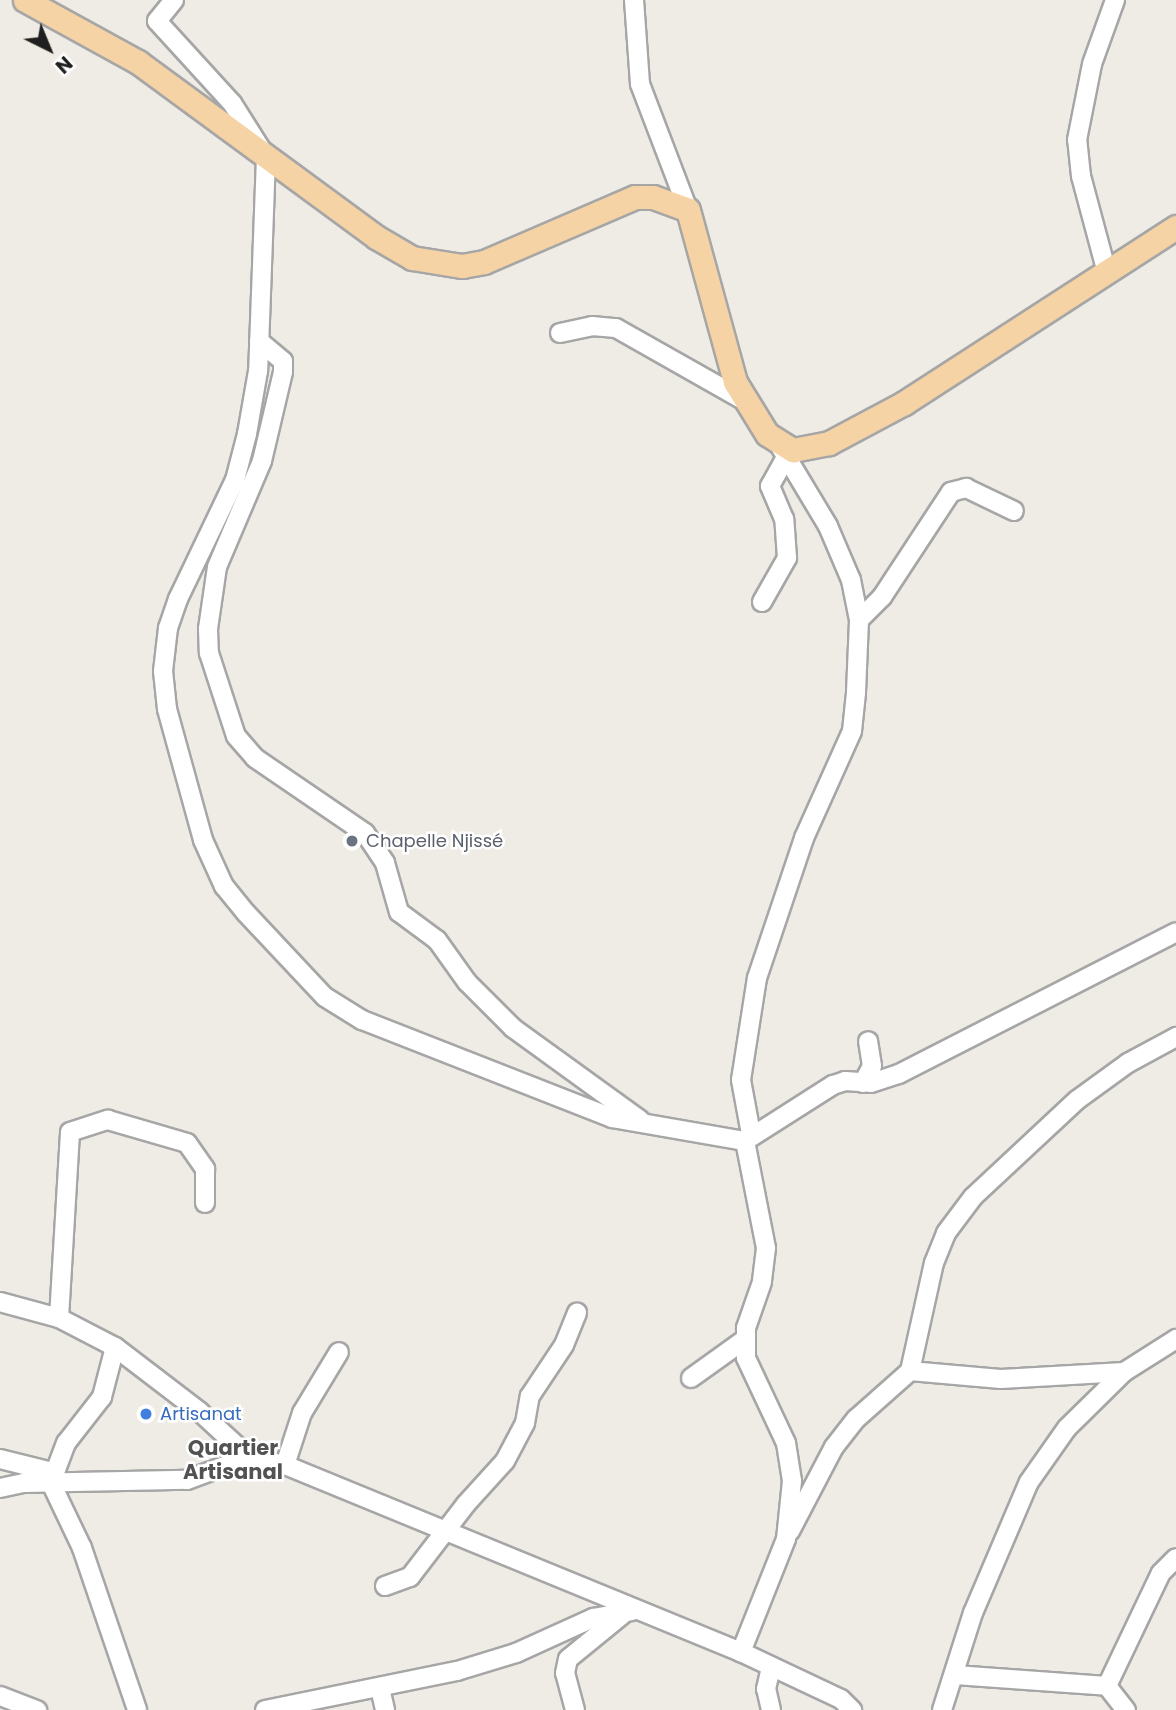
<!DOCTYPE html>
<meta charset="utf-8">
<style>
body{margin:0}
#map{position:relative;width:1176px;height:1710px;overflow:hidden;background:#efece6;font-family:Poppins,sans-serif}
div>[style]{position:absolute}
.roads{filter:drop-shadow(2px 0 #a6a6a6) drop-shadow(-2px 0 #a6a6a6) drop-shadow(0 2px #a6a6a6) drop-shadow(0 -2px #a6a6a6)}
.minor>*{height:18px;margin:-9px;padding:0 9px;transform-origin:9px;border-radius:9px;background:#fff}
.major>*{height:23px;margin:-11.5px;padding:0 11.5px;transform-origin:11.5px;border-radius:11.5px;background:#f6d3a5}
.dots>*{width:19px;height:19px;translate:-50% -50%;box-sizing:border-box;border:4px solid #fff;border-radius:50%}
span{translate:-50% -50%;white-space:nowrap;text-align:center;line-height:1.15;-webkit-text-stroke:5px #fff;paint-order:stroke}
.worship-label{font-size:18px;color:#5b616d}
.left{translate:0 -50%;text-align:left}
.shop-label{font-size:18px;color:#366cbe}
.quarter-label{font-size:21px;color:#525252;font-weight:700}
.north{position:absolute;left:14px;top:14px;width:70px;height:70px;-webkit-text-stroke:5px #fff;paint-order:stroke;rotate:137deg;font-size:19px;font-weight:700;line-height:28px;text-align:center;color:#1f1f1f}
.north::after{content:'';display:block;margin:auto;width:24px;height:32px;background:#1f1f1f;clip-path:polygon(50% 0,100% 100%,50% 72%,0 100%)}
</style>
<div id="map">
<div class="roads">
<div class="minor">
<i style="left:174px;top:0;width:27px;rotate:129deg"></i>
<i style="left:157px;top:21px;width:111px;rotate:47.6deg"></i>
<i style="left:232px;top:103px;width:64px;rotate:57.8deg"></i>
<i style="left:266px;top:157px;width:214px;rotate:92.1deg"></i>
<i style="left:258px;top:371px;width:64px;rotate:99.9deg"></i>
<i style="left:247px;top:434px;width:48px;rotate:104.6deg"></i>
<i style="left:235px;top:480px;width:132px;rotate:115.6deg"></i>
<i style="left:178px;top:599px;width:31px;rotate:109deg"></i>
<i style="left:168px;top:628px;width:43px;rotate:96.6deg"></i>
<i style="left:163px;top:671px;width:38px;rotate:84deg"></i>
<i style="left:167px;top:709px;width:136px;rotate:74.6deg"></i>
<i style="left:203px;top:840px;width:51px;rotate:65.5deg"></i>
<i style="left:224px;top:886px;width:35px;rotate:51deg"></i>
<i style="left:246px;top:913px;width:115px;rotate:46.8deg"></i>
<i style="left:325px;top:997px;width:44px;rotate:31.9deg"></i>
<i style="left:362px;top:1020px;width:269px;rotate:21.4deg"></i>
<i style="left:612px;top:1118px;width:135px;rotate:9.8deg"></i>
<i style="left:745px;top:1141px;width:109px;rotate:78.9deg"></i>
<i style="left:766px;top:1248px;width:34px;rotate:97deg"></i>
<i style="left:762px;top:1282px;width:49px;rotate:109.2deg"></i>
<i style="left:746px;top:1328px;width:30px;rotate:90deg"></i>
<i style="left:746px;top:1358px;width:94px;rotate:64.8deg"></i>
<i style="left:786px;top:1443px;width:38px;rotate:81deg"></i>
<i style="left:792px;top:1481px;width:58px;rotate:95.9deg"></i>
<i style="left:786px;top:1539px;width:122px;rotate:111.7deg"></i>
<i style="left:634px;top:0;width:84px;rotate:85.9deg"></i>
<i style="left:640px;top:84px;width:135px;rotate:69.1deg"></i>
<i style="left:1107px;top:273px;width:100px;rotate:-105deg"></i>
<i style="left:1081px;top:176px;width:36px;rotate:-96deg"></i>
<i style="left:1077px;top:140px;width:77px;rotate:-78.8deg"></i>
<i style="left:1092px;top:64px;width:68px;rotate:-70.2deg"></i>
<i style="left:560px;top:333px;width:33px;rotate:-12deg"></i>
<i style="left:592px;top:326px;width:24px;rotate:5deg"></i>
<i style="left:616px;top:328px;width:148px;rotate:29.5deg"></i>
<i style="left:259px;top:341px;width:31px;rotate:40deg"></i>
<i style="left:283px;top:361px;width:11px;rotate:90deg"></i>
<i style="left:283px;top:372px;width:91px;rotate:103.3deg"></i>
<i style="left:262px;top:461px;width:115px;rotate:113deg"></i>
<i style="left:217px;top:567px;width:63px;rotate:98.3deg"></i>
<i style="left:208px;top:629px;width:24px;rotate:88deg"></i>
<i style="left:209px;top:653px;width:87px;rotate:72deg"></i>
<i style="left:236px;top:736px;width:29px;rotate:49deg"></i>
<i style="left:255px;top:758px;width:133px;rotate:34.3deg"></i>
<i style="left:365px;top:833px;width:36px;rotate:56deg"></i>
<i style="left:385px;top:863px;width:51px;rotate:74.1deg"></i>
<i style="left:399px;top:912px;width:47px;rotate:36.4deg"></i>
<i style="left:437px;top:940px;width:52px;rotate:54.5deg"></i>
<i style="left:467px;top:982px;width:65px;rotate:45deg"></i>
<i style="left:513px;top:1028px;width:157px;rotate:35.9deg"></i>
<i style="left:762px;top:602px;width:51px;rotate:-60.4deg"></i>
<i style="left:787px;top:558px;width:39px;rotate:-94deg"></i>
<i style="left:784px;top:519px;width:36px;rotate:-113deg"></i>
<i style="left:770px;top:486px;width:33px;rotate:-61deg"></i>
<i style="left:859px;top:620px;width:33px;rotate:-45deg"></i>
<i style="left:882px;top:597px;width:126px;rotate:-56.7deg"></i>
<i style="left:951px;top:492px;width:16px;rotate:-15deg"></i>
<i style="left:966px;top:488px;width:53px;rotate:25.6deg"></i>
<i style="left:863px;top:1083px;width:19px;rotate:-62deg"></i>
<i style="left:872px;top:1066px;width:25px;rotate:-99deg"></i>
<i style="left:751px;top:1134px;width:55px;rotate:-100.5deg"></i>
<i style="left:741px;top:1080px;width:103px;rotate:-81.1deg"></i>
<i style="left:757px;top:978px;width:148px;rotate:-71.4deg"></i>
<i style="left:804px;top:838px;width:117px;rotate:-65.8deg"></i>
<i style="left:852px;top:731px;width:39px;rotate:-84deg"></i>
<i style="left:856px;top:692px;width:72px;rotate:-87.6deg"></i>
<i style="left:859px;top:620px;width:41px;rotate:-101.3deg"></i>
<i style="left:851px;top:580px;width:59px;rotate:-113.1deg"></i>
<i style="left:828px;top:526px;width:93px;rotate:-121deg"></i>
<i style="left:745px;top:1141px;width:104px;rotate:-32.5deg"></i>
<i style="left:833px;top:1085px;width:13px;rotate:-18deg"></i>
<i style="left:845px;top:1081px;width:26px;rotate:4deg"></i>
<i style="left:871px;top:1083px;width:29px;rotate:-18deg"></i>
<i style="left:899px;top:1074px;width:311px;rotate:-27.1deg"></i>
<i style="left:0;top:1302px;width:61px;rotate:15.2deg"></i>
<i style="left:59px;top:1318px;width:63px;rotate:27.4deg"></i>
<i style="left:115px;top:1347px;width:107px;rotate:37.4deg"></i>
<i style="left:200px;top:1412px;width:67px;rotate:42.6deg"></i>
<i style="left:59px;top:1318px;width:186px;rotate:-86.6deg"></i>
<i style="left:70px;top:1132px;width:40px;rotate:-18deg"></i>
<i style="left:108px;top:1120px;width:82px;rotate:16.2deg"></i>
<i style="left:187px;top:1143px;width:32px;rotate:55deg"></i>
<i style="left:205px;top:1169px;width:34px;rotate:90deg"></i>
<i style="left:115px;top:1347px;width:52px;rotate:104.6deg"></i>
<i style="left:102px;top:1397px;width:58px;rotate:128deg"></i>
<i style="left:66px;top:1443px;width:43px;rotate:110.6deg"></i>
<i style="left:51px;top:1483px;width:72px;rotate:64.5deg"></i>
<i style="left:82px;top:1548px;width:171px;rotate:71.2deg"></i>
<i style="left:910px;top:1371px;width:91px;rotate:5deg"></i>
<i style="left:1001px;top:1379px;width:123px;rotate:-3.3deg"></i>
<i style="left:691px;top:1378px;width:65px;rotate:-35.6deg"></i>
<i style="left:0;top:1459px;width:54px;rotate:14deg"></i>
<i style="left:285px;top:1465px;width:55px;rotate:-71.9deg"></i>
<i style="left:302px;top:1413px;width:71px;rotate:-58.8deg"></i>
<i style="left:0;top:1488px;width:25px;rotate:-12deg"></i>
<i style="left:24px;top:1483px;width:163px;rotate:-1.1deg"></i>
<i style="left:187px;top:1480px;width:66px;rotate:-20.4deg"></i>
<i style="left:249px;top:1457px;width:37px;rotate:13deg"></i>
<i style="left:285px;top:1465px;width:493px;rotate:22.3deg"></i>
<i style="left:741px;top:1652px;width:110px;rotate:25.2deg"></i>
<i style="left:841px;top:1699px;width:16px;rotate:45deg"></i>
<i style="left:790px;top:1531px;width:95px;rotate:-62.4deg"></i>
<i style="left:834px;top:1447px;width:36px;rotate:-52deg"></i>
<i style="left:856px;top:1419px;width:72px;rotate:-41.6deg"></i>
<i style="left:910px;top:1371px;width:111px;rotate:-77.5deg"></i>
<i style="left:934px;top:1263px;width:32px;rotate:-68deg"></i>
<i style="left:946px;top:1233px;width:45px;rotate:-53.1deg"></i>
<i style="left:973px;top:1197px;width:142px;rotate:-43deg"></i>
<i style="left:1077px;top:1100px;width:63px;rotate:-36deg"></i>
<i style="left:1128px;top:1063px;width:55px;rotate:-28.4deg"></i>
<i style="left:385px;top:1586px;width:27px;rotate:-20deg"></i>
<i style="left:410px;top:1577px;width:92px;rotate:-52.5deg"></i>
<i style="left:466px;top:1504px;width:58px;rotate:-47.8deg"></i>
<i style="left:505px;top:1461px;width:43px;rotate:-62.2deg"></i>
<i style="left:525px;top:1423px;width:27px;rotate:-80deg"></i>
<i style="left:530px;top:1396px;width:61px;rotate:-56.3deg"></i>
<i style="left:564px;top:1345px;width:35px;rotate:-68deg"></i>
<i style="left:955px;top:1675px;width:152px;rotate:4.1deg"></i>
<i style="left:1107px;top:1686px;width:31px;rotate:52deg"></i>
<i style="left:1107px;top:1686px;width:125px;rotate:-64.5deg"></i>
<i style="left:1161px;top:1573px;width:21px;rotate:-45deg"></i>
<i style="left:380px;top:1688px;width:23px;rotate:77deg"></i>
<i style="left:0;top:1696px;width:40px;rotate:21deg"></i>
<i style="left:265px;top:1710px;width:196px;rotate:-11.5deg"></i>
<i style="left:457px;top:1671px;width:62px;rotate:-17deg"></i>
<i style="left:516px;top:1653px;width:85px;rotate:-24.4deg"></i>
<i style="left:593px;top:1618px;width:39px;rotate:-10deg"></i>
<i style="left:575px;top:1710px;width:38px;rotate:-105deg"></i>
<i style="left:565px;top:1673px;width:14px;rotate:-78deg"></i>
<i style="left:568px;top:1659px;width:70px;rotate:-39.2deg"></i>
<i style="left:771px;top:1710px;width:22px;rotate:-103deg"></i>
<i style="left:766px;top:1689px;width:23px;rotate:-77deg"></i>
<i style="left:942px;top:1710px;width:102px;rotate:-72.3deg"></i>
<i style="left:973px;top:1613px;width:142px;rotate:-66.9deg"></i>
<i style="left:1029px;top:1482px;width:66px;rotate:-54.9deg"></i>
<i style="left:1067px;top:1428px;width:80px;rotate:-44.5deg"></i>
<i style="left:1124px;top:1372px;width:62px;rotate:-32.4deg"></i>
</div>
<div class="major">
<i style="left:25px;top:0;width:129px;rotate:28.8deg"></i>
<i style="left:138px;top:62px;width:295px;rotate:36.3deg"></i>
<i style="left:376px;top:237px;width:42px;rotate:30.3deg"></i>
<i style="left:412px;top:258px;width:51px;rotate:9.1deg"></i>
<i style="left:462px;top:266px;width:22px;rotate:-10deg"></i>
<i style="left:484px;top:262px;width:164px;rotate:-23.3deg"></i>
<i style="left:635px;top:197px;width:18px"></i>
<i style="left:653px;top:197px;width:37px;rotate:20deg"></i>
<i style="left:688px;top:210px;width:178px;rotate:74.7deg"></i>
<i style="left:735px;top:382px;width:61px;rotate:58.4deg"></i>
<i style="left:767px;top:434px;width:31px;rotate:32deg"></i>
<i style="left:793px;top:450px;width:37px;rotate:-11deg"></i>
<i style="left:829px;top:443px;width:85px;rotate:-28.1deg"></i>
<i style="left:904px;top:403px;width:324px;rotate:-32.9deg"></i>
</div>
</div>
<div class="dots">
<i style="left:352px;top:841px;background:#6b7280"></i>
<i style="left:146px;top:1414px;background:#3f7fe0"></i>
</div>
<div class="worship-label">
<span class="left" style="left:366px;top:841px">Chapelle Njissé</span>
</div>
<div class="shop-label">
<span class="left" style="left:160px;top:1414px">Artisanat</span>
</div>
<div class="quarter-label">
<span style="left:233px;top:1460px">Quartier<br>Artisanal</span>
</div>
<div class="north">N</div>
</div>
